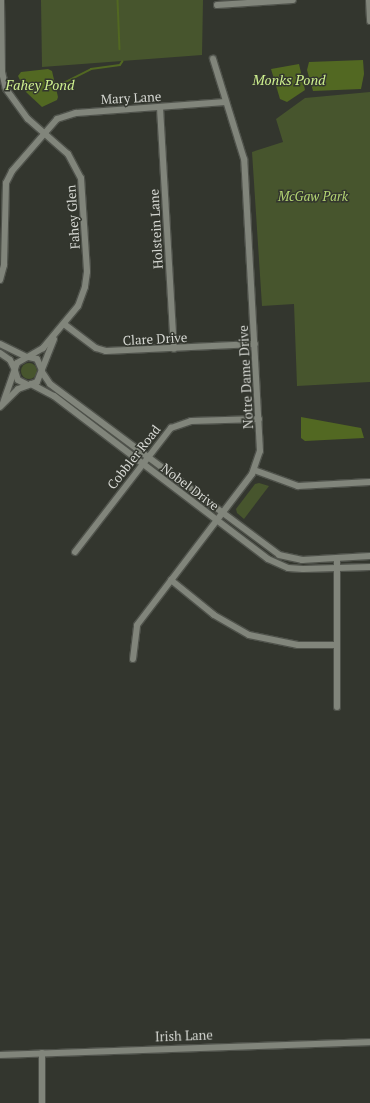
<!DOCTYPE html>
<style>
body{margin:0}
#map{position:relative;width:370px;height:1103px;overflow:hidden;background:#33362e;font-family:"PT Serif",serif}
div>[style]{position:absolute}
.green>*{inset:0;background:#47552d}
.round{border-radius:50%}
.water>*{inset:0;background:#526822}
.stream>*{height:1.5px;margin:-0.75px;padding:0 0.75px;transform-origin:0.75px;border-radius:0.75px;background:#526822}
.roads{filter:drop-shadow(1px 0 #4f524b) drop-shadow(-1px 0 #4f524b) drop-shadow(0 1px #4f524b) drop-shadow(0 -1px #4f524b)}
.minor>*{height:6px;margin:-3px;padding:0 3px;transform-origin:3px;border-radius:3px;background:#81857b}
span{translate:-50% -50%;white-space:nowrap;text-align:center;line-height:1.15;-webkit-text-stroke:3px #33362e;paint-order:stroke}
.street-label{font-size:13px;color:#d5d7d2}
.park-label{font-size:13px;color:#b3d473;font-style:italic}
.water-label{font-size:14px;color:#cff18f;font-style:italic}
</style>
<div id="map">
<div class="green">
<i style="clip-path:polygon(41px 0,203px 0,202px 55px,42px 67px)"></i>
<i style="clip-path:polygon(370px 92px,370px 382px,297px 386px,294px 304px,262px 306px,252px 152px,283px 142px,276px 119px,305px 98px)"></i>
<i class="round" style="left:21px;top:363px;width:16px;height:16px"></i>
<i style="clip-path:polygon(259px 483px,269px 486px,244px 519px,237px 513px,236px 509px,255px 484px)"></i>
</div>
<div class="water">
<i style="clip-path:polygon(363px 60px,364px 74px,361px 89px,313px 91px,307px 70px,309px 62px)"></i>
<i style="clip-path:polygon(299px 64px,305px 90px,287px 102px,280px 99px,271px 69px)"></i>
<i style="clip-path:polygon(48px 69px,52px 71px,58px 97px,57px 100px,42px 107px,26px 92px,18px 76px,21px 72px)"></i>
<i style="clip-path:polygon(301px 417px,361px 428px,364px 438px,305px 441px,301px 438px)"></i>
</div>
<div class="stream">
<i style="left:118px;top:0;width:49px;rotate:87.7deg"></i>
<i style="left:56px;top:87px;width:39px;rotate:-27deg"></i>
<i style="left:91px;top:69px;width:29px;rotate:-8deg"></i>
<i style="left:120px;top:65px;width:4px;rotate:-56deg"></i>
</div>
<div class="roads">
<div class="minor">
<i style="left:1px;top:0;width:72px;rotate:89.2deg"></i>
<i style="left:2px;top:72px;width:17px;rotate:77deg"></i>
<i style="left:6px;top:89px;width:37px;rotate:54deg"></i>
<i style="left:28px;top:119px;width:53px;rotate:41.2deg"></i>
<i style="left:68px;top:154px;width:27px;rotate:62deg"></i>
<i style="left:81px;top:178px;width:94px;rotate:86.3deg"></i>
<i style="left:87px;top:272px;width:15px;rotate:98deg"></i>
<i style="left:85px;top:287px;width:20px;rotate:110deg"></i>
<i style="left:78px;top:306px;width:55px;rotate:129.8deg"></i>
<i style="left:43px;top:348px;width:30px;rotate:150deg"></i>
<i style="left:17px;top:363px;width:42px;rotate:109.3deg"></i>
<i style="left:369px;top:0;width:21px;rotate:87deg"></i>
<i style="left:217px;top:5px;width:76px;rotate:-3.8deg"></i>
<i style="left:160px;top:108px;width:241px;rotate:86.7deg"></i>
<i style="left:0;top:280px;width:16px;rotate:-75deg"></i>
<i style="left:4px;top:265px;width:82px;rotate:-88.6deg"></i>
<i style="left:6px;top:183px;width:13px;rotate:-63deg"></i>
<i style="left:12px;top:171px;width:69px;rotate:-49.1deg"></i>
<i style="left:57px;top:119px;width:20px;rotate:-18deg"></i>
<i style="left:76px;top:113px;width:150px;rotate:-4.2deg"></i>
<i style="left:64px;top:324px;width:40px;rotate:37deg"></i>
<i style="left:96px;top:348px;width:10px;rotate:17deg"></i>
<i style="left:106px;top:351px;width:149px;rotate:-2.7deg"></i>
<i style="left:0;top:344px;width:30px;rotate:26deg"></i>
<i style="left:0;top:353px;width:12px;rotate:35deg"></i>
<i style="left:10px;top:360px;width:11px;rotate:63deg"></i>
<i style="left:29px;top:357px;width:8px;rotate:14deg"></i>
<i style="left:37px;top:359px;width:12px;rotate:66deg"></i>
<i style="left:15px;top:371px;width:9px;rotate:72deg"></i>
<i style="left:18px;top:380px;width:11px;rotate:27deg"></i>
<i style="left:42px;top:372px;width:14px;rotate:56deg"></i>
<i style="left:50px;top:384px;width:286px;rotate:36.7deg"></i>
<i style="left:279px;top:555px;width:24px;rotate:12deg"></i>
<i style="left:302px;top:560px;width:68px;rotate:-3.4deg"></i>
<i style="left:31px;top:384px;width:26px;rotate:28deg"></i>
<i style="left:54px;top:396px;width:269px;rotate:37.3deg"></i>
<i style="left:268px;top:559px;width:22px;rotate:24deg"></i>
<i style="left:288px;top:568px;width:15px;rotate:4deg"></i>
<i style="left:303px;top:569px;width:67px;rotate:-1.7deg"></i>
<i style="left:0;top:407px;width:25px;rotate:-45deg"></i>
<i style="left:18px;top:389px;width:20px;rotate:-20deg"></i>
<i style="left:37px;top:382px;width:46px;rotate:-68.4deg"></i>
<i style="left:254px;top:470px;width:47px;rotate:20deg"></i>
<i style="left:298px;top:486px;width:72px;rotate:-3.2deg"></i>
<i style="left:75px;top:552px;width:157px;rotate:-52.3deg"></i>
<i style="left:171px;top:428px;width:21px;rotate:-19deg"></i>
<i style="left:191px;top:421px;width:68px;rotate:-1.7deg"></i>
<i style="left:171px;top:580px;width:55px;rotate:39.1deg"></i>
<i style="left:214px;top:615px;width:40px;rotate:29.7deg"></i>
<i style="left:249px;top:635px;width:50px;rotate:11.5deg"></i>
<i style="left:298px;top:645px;width:38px"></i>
<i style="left:133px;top:659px;width:34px;rotate:-83deg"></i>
<i style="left:137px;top:625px;width:190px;rotate:-52.7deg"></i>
<i style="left:252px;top:474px;width:24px;rotate:-71deg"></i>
<i style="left:260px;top:451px;width:292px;rotate:-93.1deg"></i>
<i style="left:244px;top:159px;width:105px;rotate:-107.2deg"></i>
<i style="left:337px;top:707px;width:149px;rotate:-90deg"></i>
<i style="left:0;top:1055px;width:370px;rotate:-2deg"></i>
<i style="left:42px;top:1103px;width:50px;rotate:-90deg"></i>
</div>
</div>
<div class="street-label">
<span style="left:131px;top:98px;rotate:-3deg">Mary Lane</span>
<span style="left:73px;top:217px;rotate:-94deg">Fahey Glen</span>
<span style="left:156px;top:229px;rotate:-93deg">Holstein Lane</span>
<span style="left:155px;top:339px;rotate:-3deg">Clare Drive</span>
<span style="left:246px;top:377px;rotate:-93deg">Notre Dame Drive</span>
<span style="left:134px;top:457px;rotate:-52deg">Cobbler Road</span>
<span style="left:190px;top:487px;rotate:37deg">Nobel Drive</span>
<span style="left:184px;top:1036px;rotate:-2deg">Irish Lane</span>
</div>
<div class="park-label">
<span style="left:313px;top:196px">McGaw Park</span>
</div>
<div class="water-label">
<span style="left:289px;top:80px">Monks Pond</span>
<span style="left:40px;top:85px">Fahey Pond</span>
</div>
</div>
